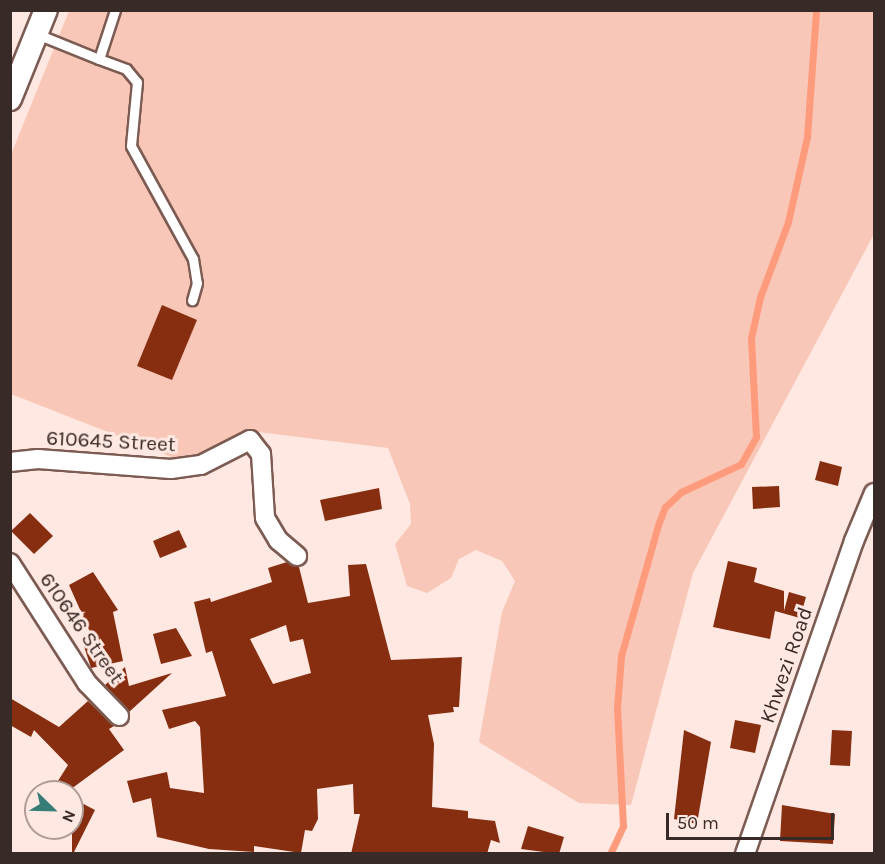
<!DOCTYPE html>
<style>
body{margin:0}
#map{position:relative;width:885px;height:864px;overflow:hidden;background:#ffe8e1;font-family:Karla,sans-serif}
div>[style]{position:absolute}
.green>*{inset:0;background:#f9c7b8}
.stream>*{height:7px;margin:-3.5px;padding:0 3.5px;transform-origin:3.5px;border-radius:3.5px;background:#ff9b7d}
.building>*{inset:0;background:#872e11}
.roads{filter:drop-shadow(2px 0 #7c5b52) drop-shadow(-2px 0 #7c5b52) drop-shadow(0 2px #7c5b52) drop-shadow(0 -2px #7c5b52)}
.service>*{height:9px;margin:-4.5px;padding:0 4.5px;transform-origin:4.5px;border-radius:4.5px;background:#fff}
.minor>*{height:18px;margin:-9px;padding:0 9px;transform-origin:9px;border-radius:9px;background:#fff}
.tertiary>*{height:22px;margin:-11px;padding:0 11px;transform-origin:11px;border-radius:11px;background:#fff}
span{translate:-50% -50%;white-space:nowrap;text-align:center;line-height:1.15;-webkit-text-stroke:6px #ffe8e1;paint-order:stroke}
.street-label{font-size:21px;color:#382a26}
.frame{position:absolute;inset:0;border:12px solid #382a26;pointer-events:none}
.north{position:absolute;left:24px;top:780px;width:60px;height:60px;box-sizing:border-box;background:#ffe8e1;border:2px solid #af9c96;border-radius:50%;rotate:113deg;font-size:16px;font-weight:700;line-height:24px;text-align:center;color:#382a26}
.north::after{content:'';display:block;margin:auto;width:21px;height:27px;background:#357d76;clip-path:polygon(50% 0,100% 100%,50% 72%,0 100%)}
.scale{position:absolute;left:666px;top:813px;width:168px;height:27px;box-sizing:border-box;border:3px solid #382a26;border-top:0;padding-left:8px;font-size:18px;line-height:21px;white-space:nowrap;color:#382a26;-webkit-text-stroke:4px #ffe8e1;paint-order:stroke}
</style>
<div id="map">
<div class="green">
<i style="clip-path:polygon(69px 11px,874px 11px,874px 234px,693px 573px,631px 805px,579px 803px,479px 742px,502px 612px,515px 581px,502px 561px,476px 550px,459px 559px,451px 578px,427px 593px,407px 586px,395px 544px,411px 524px,410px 504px,388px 448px,250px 431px,200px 458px,174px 458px,11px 394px,10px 157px)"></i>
</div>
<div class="stream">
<i style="left:610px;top:854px;width:31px;rotate:-65deg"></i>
<i style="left:623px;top:826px;width:117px;rotate:-92.9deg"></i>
<i style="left:617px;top:709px;width:53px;rotate:-85.7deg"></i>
<i style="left:621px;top:656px;width:136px;rotate:-74.2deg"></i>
<i style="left:658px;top:525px;width:19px;rotate:-69deg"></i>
<i style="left:665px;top:507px;width:22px;rotate:-43deg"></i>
<i style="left:681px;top:492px;width:66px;rotate:-25deg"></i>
<i style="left:741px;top:464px;width:31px;rotate:-61deg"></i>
<i style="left:756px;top:437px;width:99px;rotate:-92.9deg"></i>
<i style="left:751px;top:338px;width:42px;rotate:-77.6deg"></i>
<i style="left:760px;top:297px;width:80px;rotate:-69.5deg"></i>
<i style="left:788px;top:222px;width:87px;rotate:-77.4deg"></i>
<i style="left:807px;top:137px;width:127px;rotate:-85.9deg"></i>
</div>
<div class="building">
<i style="clip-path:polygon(162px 305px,197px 320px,172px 380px,137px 366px)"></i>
<i style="clip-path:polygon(820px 461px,842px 467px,838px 486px,815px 480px)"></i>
<i style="clip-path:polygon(779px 486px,780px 507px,753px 509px,752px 487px)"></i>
<i style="clip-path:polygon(379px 488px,382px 509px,325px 521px,320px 500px)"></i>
<i style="clip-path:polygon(30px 513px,53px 536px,34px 554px,11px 531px)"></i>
<i style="clip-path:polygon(179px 530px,187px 547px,160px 558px,153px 541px)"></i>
<i style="clip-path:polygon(728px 561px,757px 568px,754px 582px,784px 591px,784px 611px,789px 592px,806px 597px,800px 618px,775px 611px,770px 639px,713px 627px)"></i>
<i style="clip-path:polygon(evenodd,287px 562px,299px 567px,308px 603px,350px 596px,348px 565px,366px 564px,391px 660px,462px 657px,459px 707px,453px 707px,454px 712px,428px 715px,434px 744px,432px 807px,468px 811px,468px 818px,495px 821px,500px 843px,491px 840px,487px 854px,351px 854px,360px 814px,354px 814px,353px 784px,317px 789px,318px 819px,312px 831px,305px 830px,301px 853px,254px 846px,254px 852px,209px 849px,157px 837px,151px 798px,133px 803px,127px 781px,167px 772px,170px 788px,204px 793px,200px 727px,195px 721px,169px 729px,162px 710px,226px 696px,212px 651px,206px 653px,194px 602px,210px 598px,211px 602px,272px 582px,268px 568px,287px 562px,286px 625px,290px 642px,303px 639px,311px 673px,273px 684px,250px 639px,286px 625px)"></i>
<i style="clip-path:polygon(93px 572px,118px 610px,113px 612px,123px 661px,91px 668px,83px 643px,94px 641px,69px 585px)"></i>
<i style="clip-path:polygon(176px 628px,192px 656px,161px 664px,153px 634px)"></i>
<i style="clip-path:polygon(125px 667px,129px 686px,172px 673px,129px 712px,105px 685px)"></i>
<i style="clip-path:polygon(10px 698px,59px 727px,88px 701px,114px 726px,109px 729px,124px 750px,67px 792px,51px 792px,68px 765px,34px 730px,31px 737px,10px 725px)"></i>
<i style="clip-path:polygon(735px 720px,761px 725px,755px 753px,730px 748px)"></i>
<i style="clip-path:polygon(684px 730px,711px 742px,697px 824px,674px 819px)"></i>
<i style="clip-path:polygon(832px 730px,852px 731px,850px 766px,830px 765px)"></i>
<i style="clip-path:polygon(72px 798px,95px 810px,73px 854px,72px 854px)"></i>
<i style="clip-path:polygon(782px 805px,835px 814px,833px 844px,780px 841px)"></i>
<i style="clip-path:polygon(528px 826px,564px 837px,559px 854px,521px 849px)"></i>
</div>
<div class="roads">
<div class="service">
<i style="left:37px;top:34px;width:67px;rotate:22deg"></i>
<i style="left:99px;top:59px;width:52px;rotate:-71.9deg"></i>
<i style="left:99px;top:59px;width:29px;rotate:20deg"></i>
<i style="left:126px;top:69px;width:17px;rotate:50deg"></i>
<i style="left:137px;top:82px;width:64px;rotate:95.4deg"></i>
<i style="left:131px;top:146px;width:129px;rotate:61.2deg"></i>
<i style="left:193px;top:259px;width:24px;rotate:81deg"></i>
<i style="left:197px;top:283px;width:18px;rotate:106deg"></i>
</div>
<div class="minor">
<i style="left:10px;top:462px;width:28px;rotate:-6deg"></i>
<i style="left:38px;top:459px;width:133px;rotate:4.3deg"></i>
<i style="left:171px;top:469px;width:30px;rotate:-8deg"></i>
<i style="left:201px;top:465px;width:55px;rotate:-27deg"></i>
<i style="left:250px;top:440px;width:18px;rotate:52deg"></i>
<i style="left:261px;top:454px;width:64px;rotate:86.4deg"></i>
<i style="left:265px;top:518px;width:26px;rotate:59deg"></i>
<i style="left:278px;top:540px;width:25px;rotate:40deg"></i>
<i style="left:10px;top:563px;width:143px;rotate:57.3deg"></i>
<i style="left:87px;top:683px;width:46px;rotate:45.9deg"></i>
<i style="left:745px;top:854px;width:331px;rotate:-70.8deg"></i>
<i style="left:854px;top:541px;width:52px;rotate:-67.4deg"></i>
</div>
<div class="tertiary">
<i style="left:10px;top:99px;width:96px;rotate:-68deg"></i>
</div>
</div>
<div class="street-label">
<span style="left:111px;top:441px;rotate:3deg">610645 Street</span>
<span style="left:82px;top:628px;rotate:55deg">610646 Street</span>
<span style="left:786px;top:665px;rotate:-71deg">Khwezi Road</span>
</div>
<div class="frame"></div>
<div class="north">N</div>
<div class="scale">50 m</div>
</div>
